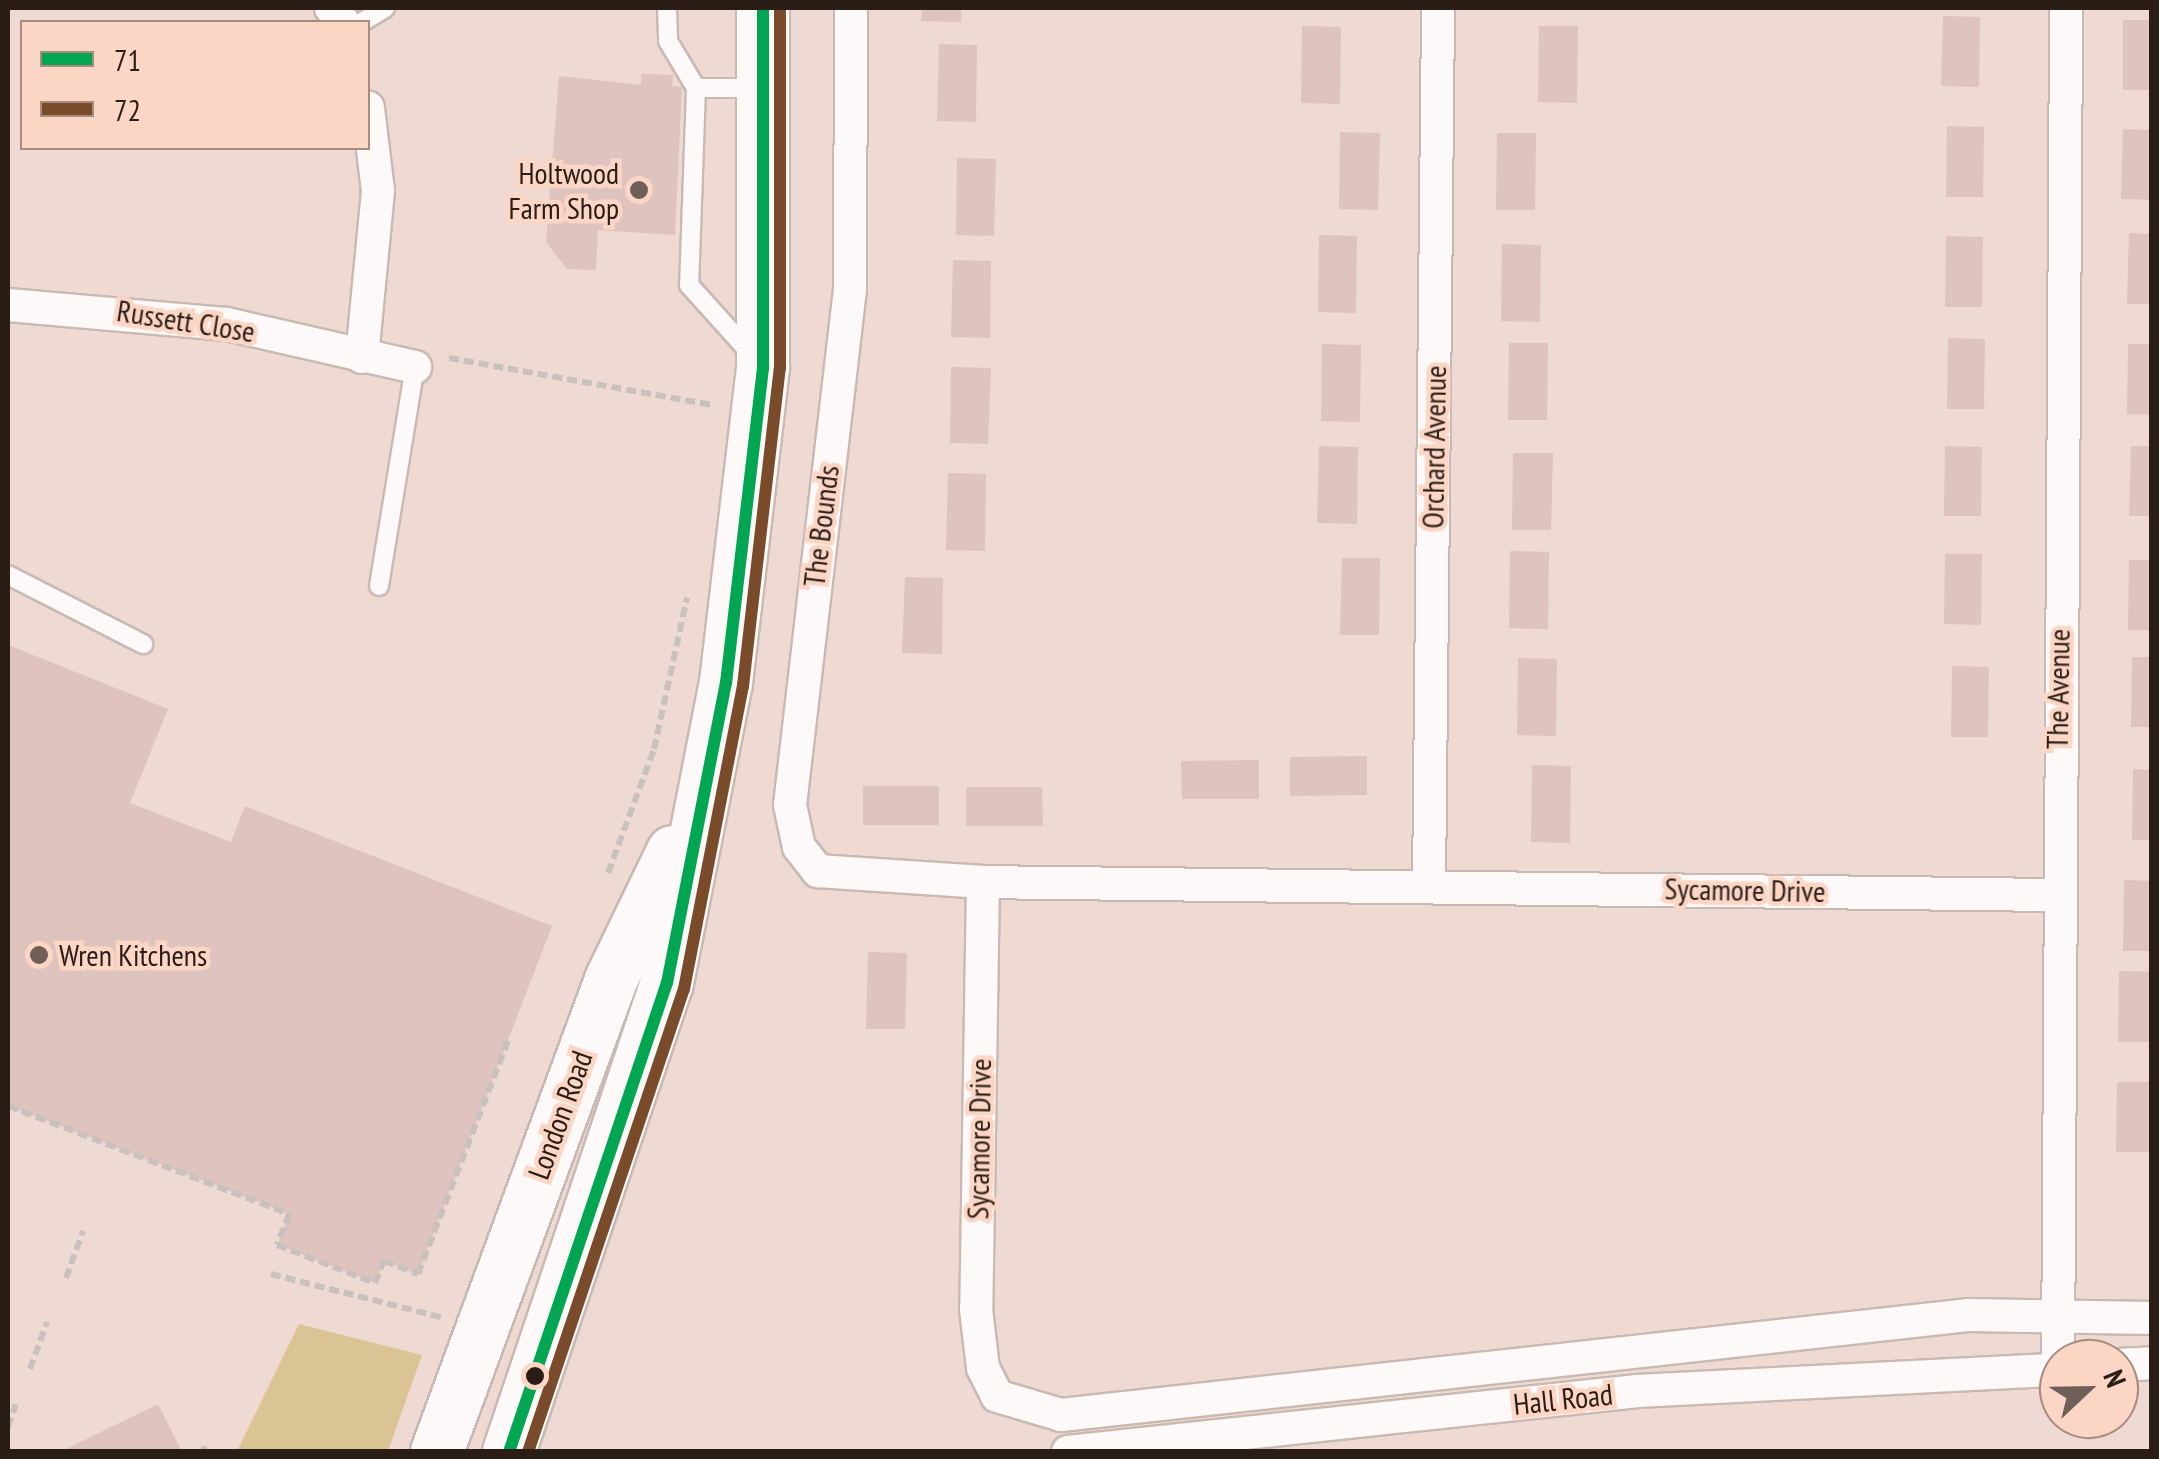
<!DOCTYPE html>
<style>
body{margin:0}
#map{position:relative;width:2159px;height:1459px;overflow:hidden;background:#eedad2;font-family:"PT Sans Narrow",sans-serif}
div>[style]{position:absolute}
.green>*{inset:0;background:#dbc494}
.building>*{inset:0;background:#dec3be}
.path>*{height:6px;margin-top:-3px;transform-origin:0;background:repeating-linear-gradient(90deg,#c8c1bd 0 10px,transparent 0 15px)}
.roads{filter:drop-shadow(2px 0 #c9b9b3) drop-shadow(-2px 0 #c9b9b3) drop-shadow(0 2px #c9b9b3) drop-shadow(0 -2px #c9b9b3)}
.service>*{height:18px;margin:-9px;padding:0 9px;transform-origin:9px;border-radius:9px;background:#fcf9f8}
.minor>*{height:32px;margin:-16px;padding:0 16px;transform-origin:16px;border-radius:16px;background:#fcf9f8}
.primary>*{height:52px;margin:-26px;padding:0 26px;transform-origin:26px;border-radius:26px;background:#fcf9f8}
.bus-1>*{height:12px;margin:-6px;padding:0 6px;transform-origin:6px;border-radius:6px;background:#00a651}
.bus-2>*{height:12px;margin:-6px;padding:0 6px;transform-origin:6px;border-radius:6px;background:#7a4b2a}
.dots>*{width:28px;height:28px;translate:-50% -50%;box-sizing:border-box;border:5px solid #fbd6c5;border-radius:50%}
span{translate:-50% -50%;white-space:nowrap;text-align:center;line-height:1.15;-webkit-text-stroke:9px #fbd6c5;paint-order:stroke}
.poi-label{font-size:30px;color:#2a1d16}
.right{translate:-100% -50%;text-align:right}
.left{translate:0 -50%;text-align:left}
.street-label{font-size:30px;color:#2a1d16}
.frame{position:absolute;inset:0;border:10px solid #2a1d16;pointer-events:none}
.legend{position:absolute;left:20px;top:20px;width:350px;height:130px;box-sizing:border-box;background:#fbd6c5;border:2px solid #a78c7f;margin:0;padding:12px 18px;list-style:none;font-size:30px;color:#2a1d16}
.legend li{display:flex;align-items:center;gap:20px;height:50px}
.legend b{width:50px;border:2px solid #a78c7f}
.north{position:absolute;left:2039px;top:1339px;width:100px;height:100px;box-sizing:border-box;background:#fbd6c5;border:2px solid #a78c7f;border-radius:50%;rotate:68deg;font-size:28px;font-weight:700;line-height:40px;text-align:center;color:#2a1d16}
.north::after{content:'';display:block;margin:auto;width:35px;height:45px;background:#6f5f58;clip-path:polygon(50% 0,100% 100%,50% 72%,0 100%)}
</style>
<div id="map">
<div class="green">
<i style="clip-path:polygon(299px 1324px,422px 1355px,388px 1451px,237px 1451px)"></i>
</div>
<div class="building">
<i style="clip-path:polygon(922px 8px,961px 8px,961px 22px,921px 21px)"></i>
<i style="clip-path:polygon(1943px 16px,1980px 17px,1979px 87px,1941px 86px)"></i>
<i style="clip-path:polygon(2123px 20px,2152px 20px,2152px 90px,2123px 90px)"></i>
<i style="clip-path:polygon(1302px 26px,1341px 27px,1340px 104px,1301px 103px)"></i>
<i style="clip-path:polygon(1539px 26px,1578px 26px,1577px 103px,1538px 102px)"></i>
<i style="clip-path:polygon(939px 44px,977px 45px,976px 122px,937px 121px)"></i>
<i style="clip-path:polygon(641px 74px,673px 75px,672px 86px,682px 87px,675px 235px,598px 230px,596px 270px,567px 269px,546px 242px,559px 76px,641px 85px)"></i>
<i style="clip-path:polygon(1947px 126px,1984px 127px,1983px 197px,1946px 197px)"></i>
<i style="clip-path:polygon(2123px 129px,2152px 130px,2152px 200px,2121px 199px)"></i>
<i style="clip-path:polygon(1340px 132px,1380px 133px,1378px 210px,1339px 209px)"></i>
<i style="clip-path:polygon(1497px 133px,1536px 133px,1535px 210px,1496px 210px)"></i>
<i style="clip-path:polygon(957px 158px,996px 159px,994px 236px,956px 235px)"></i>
<i style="clip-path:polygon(2129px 233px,2152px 234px,2152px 304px,2127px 304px)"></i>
<i style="clip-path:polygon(1319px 235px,1357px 236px,1356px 313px,1318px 312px)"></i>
<i style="clip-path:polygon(1946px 236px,1983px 237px,1982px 307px,1945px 307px)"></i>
<i style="clip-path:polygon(1502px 244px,1541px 245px,1540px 322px,1501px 321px)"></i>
<i style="clip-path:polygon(953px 260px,991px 261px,990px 338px,951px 337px)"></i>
<i style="clip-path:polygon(1948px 338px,1985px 339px,1984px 409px,1947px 409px)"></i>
<i style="clip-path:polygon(1509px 343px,1548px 343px,1547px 420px,1508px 420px)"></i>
<i style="clip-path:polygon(1322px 344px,1361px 345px,1360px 422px,1321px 421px)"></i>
<i style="clip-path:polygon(2128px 344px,2152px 344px,2152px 415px,2127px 414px)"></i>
<i style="clip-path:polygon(951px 367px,991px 368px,988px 444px,950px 443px)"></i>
<i style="clip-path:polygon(1319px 446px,1358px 447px,1357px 524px,1317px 523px)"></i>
<i style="clip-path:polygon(1945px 446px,1982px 447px,1981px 516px,1944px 516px)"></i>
<i style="clip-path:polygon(2131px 446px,2152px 446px,2152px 516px,2129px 516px)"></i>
<i style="clip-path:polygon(1513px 453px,1553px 453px,1551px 530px,1512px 530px)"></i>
<i style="clip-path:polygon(948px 473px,986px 474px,985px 551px,946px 550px)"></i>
<i style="clip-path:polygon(1510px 551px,1549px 552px,1548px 629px,1509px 628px)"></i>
<i style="clip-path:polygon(1945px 554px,1982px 554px,1981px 625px,1944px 624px)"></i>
<i style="clip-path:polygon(1342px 558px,1380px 558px,1379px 635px,1340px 635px)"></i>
<i style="clip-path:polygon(2129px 560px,2152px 560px,2152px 630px,2128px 630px)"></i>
<i style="clip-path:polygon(905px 577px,943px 578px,942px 654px,902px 653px)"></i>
<i style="clip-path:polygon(8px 645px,168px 709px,130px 803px,231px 842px,245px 806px,552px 926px,418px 1274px,384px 1261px,375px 1283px,277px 1245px,289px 1214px,8px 1106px)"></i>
<i style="clip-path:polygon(2132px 657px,2152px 657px,2152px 727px,2131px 727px)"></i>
<i style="clip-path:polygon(1518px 658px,1557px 659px,1556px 736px,1517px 735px)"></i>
<i style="clip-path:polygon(1952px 666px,1989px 667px,1988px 737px,1951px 737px)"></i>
<i style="clip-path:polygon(1367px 756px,1367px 795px,1290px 796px,1290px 757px)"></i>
<i style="clip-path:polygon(1259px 760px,1259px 799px,1182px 799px,1181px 761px)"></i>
<i style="clip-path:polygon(1532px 765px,1571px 766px,1570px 843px,1531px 842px)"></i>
<i style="clip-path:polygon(2133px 769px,2152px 770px,2152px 840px,2132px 840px)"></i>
<i style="clip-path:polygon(863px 786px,939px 786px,939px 825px,863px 825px)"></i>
<i style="clip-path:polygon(966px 787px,1042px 787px,1043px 826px,966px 826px)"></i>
<i style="clip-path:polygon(2124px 880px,2152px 881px,2152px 951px,2123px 951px)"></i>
<i style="clip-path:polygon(868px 952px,907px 953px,905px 1029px,866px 1029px)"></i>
<i style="clip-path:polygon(2119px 971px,2152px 972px,2152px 1042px,2118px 1042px)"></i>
<i style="clip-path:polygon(2117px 1082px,2152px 1082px,2152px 1152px,2116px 1152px)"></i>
<i style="clip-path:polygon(158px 1404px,182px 1452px,60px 1452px)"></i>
</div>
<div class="path">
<i style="left:449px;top:358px;width:269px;rotate:10.1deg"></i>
<i style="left:608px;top:873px;width:132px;rotate:-69.6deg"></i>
<i style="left:654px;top:749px;width:155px;rotate:-77.7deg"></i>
<i style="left:8px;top:1106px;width:301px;rotate:21deg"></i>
<i style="left:289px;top:1214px;width:33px;rotate:111deg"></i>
<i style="left:277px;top:1245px;width:105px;rotate:21.2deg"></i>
<i style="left:375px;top:1283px;width:24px;rotate:-68deg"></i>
<i style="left:384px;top:1261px;width:36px;rotate:21deg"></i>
<i style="left:418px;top:1274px;width:255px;rotate:-68.9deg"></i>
<i style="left:271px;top:1274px;width:178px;rotate:14.3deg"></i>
<i style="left:66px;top:1278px;width:50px;rotate:-70.1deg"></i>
<i style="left:30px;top:1369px;width:50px;rotate:-70.1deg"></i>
<i style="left:8px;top:1427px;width:24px;rotate:-71deg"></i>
<i style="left:204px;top:1446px;width:6px;rotate:81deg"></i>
</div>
<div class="roads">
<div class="service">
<i style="left:667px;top:8px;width:33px;rotate:88deg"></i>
<i style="left:668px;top:41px;width:55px;rotate:59.2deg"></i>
<i style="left:696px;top:88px;width:197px;rotate:92deg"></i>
<i style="left:689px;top:285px;width:96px;rotate:48deg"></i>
<i style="left:362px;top:22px;width:27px;rotate:-31deg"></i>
<i style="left:696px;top:88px;width:65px"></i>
<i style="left:8px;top:575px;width:152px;rotate:27.1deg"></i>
<i style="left:379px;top:586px;width:222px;rotate:-80.7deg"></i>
</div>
<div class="minor">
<i style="left:331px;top:8px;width:18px;rotate:49deg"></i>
<i style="left:851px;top:8px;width:281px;rotate:90.2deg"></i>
<i style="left:850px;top:289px;width:519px;rotate:96.63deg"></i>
<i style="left:790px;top:805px;width:43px;rotate:77.9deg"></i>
<i style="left:799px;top:847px;width:31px;rotate:52deg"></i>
<i style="left:818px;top:871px;width:165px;rotate:3.8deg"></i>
<i style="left:8px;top:305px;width:219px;rotate:5deg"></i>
<i style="left:226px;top:324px;width:194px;rotate:12.8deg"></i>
<i style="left:362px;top:357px;width:167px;rotate:-84.5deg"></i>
<i style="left:378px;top:191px;width:84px;rotate:-96.9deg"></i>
<i style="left:1429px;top:887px;width:879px;rotate:-89.41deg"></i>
<i style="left:2055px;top:895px;width:1072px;rotate:-179.31deg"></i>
<i style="left:983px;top:882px;width:427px;rotate:90.9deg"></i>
<i style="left:976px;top:1309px;width:59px;rotate:83.2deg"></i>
<i style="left:983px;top:1368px;width:31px;rotate:63deg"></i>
<i style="left:997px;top:1396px;width:67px;rotate:16.5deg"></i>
<i style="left:1061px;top:1415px;width:912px;rotate:-6.29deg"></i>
<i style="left:1968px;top:1315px;width:184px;rotate:0.9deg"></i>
<i style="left:2119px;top:1365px;width:33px;rotate:-3deg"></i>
<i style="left:2058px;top:1370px;width:1362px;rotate:-89.66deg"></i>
<i style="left:1068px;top:1452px;width:573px;rotate:-6.11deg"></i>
<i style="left:1638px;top:1391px;width:422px;rotate:-2.9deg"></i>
</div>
<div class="primary">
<i style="left:437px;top:1452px;width:503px;rotate:-69.76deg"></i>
<i style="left:611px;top:980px;width:142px;rotate:-64.2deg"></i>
<i style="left:509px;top:1452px;width:495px;rotate:-71.4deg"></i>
<i style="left:667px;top:983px;width:306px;rotate:-78.9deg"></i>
<i style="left:726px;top:683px;width:317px;rotate:-83.3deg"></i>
<i style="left:763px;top:368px;width:360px;rotate:-90deg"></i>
</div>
</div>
<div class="bus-1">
<i style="left:509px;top:1452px;width:495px;rotate:-71.4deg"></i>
<i style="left:667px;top:983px;width:306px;rotate:-78.9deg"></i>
<i style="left:726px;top:683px;width:317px;rotate:-83.3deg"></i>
<i style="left:763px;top:368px;width:360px;rotate:-90deg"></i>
</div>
<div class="bus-2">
<i style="left:528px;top:1452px;width:489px;rotate:-71.4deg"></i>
<i style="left:684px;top:989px;width:309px;rotate:-79deg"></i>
<i style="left:743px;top:686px;width:320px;rotate:-83.4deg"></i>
<i style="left:780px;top:368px;width:360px;rotate:-90deg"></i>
</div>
<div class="dots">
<i style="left:639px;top:190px;background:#6f5f58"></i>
<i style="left:39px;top:955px;background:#6f5f58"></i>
<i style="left:535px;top:1376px;background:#2a1d16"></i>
</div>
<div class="poi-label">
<span class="right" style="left:619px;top:190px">Holtwood<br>Farm Shop</span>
<span class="left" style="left:59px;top:955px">Wren Kitchens</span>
</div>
<div class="street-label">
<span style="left:186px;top:321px;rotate:9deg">Russett Close</span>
<span style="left:1434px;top:447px;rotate:-89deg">Orchard Avenue</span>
<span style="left:821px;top:526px;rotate:-83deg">The Bounds</span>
<span style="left:2058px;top:689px;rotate:-89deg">The Avenue</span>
<span style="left:1745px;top:890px;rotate:1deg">Sycamore Drive</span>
<span style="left:560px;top:1115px;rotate:-70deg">London Road</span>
<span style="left:979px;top:1139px;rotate:-89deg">Sycamore Drive</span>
<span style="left:1563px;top:1399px;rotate:-6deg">Hall Road</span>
</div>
<div class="frame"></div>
<ul class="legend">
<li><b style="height:12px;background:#00a651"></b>71</li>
<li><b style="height:12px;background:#7a4b2a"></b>72</li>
</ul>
<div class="north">N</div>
</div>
